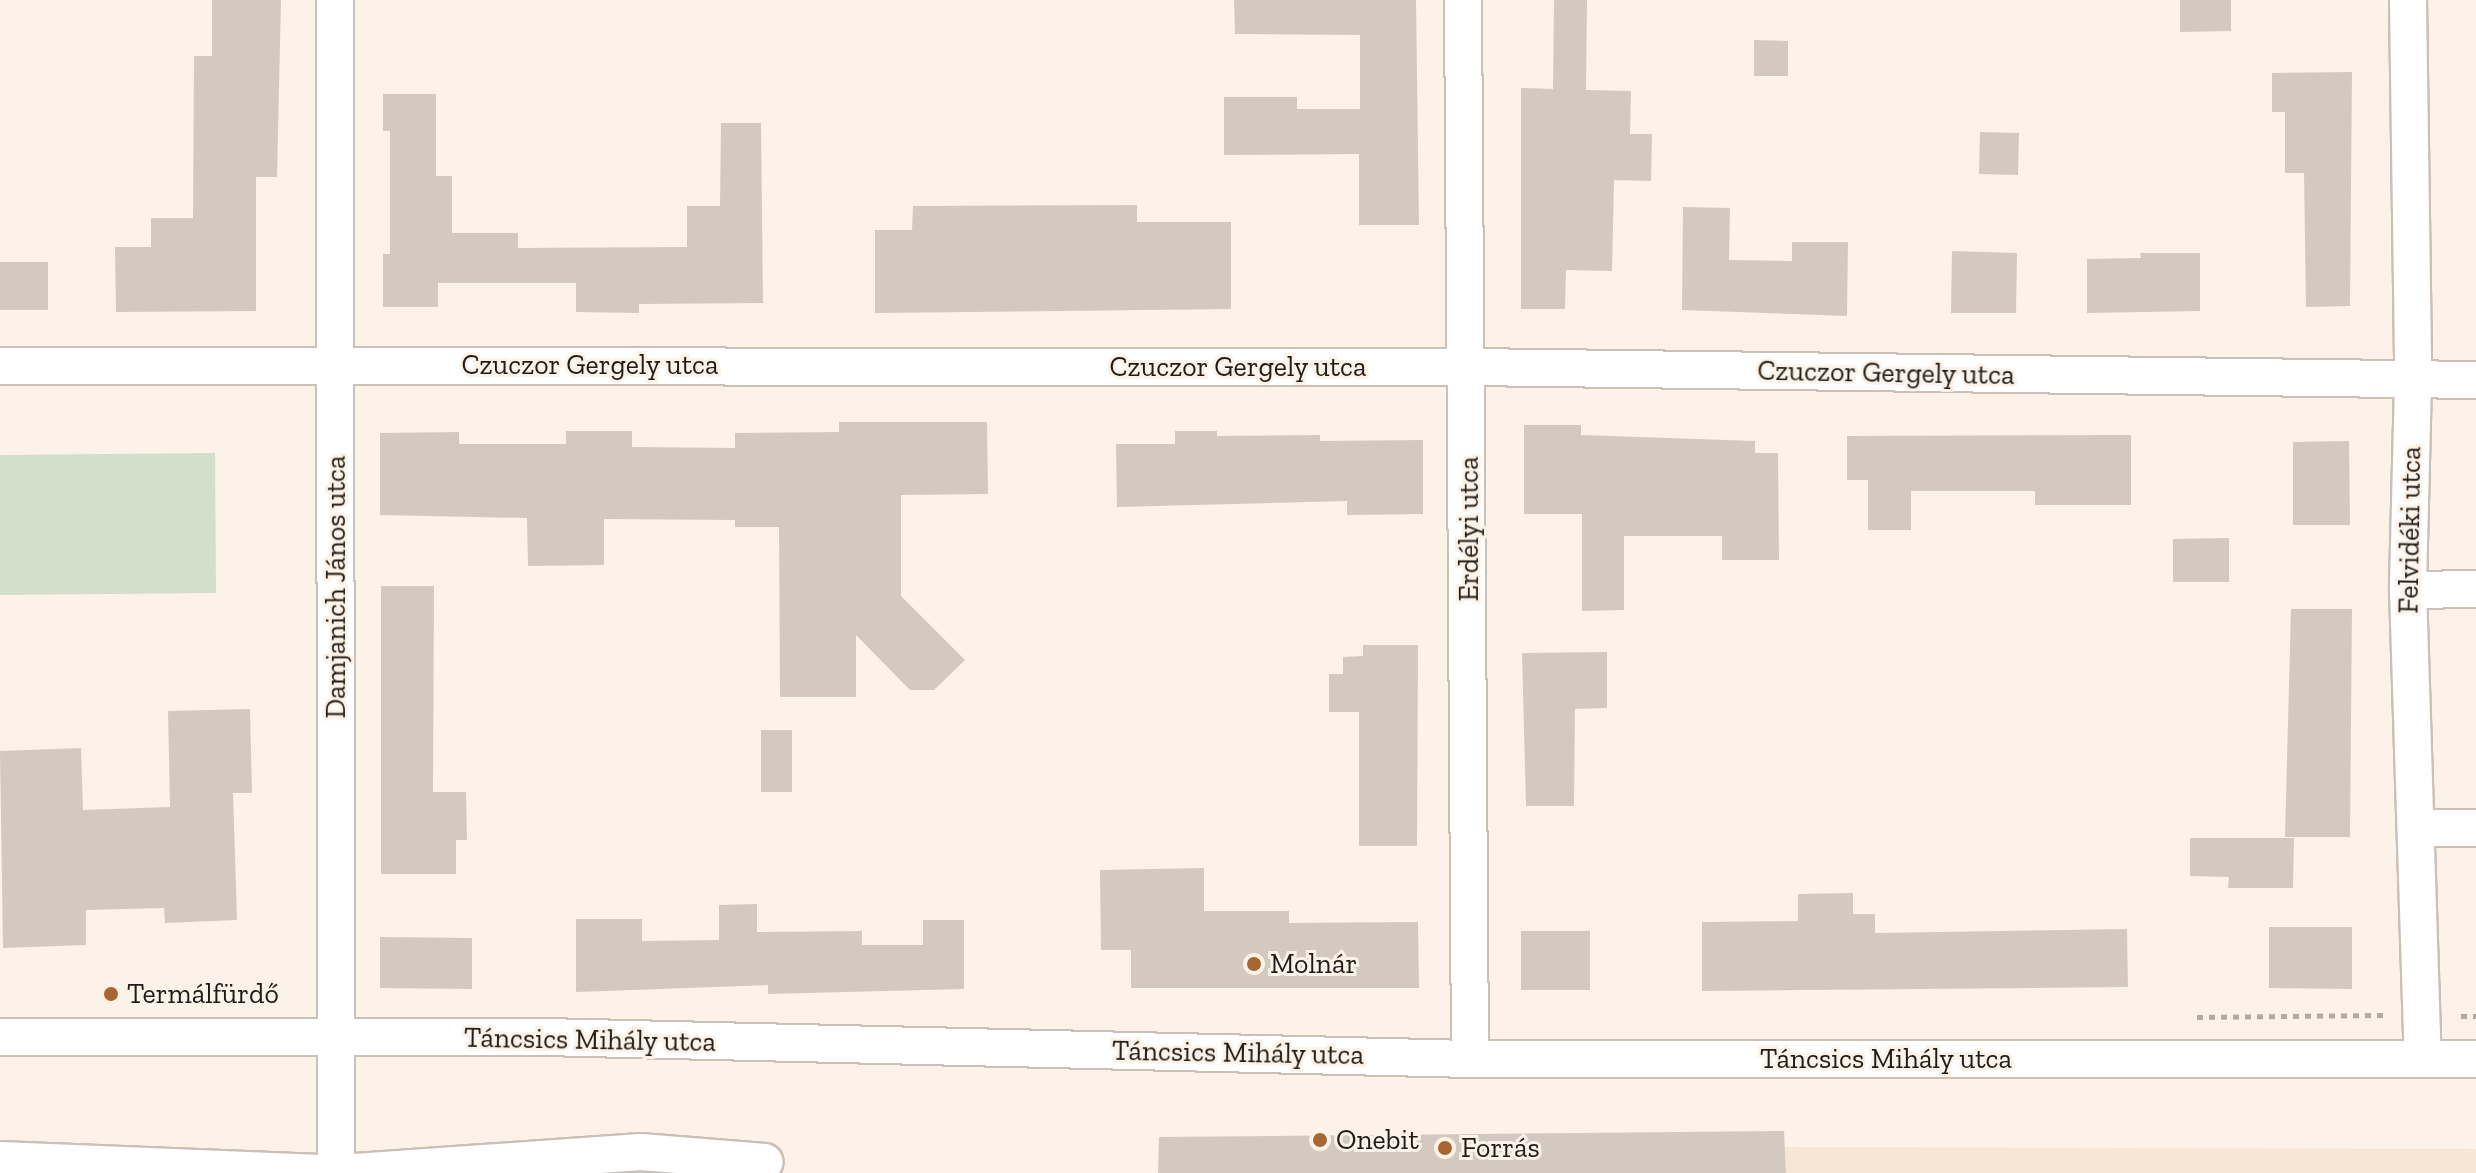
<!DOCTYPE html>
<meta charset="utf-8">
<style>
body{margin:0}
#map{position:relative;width:2476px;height:1173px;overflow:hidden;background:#fcf2e7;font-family:"Zilla Slab",serif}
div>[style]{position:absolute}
.built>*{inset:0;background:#f6e6d5}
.green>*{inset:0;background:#d2dfca}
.building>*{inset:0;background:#d3c9bf}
.path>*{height:5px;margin-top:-2.5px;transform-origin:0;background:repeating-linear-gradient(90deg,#b2aaa2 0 6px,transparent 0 12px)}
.roads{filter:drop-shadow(2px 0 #cac0b6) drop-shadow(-2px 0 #cac0b6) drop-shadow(0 2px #cac0b6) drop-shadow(0 -2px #cac0b6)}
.minor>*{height:36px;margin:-18px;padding:0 18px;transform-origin:18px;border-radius:18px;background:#fff}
.dots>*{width:22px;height:22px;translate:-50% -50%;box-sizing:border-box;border:4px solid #fcf2e7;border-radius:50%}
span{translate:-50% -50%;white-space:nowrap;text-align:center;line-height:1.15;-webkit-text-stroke:6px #fcf2e7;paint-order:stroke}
.street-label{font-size:28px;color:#1f1b18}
.poi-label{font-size:28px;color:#1f1b18}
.left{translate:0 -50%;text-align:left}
</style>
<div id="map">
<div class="built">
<i style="clip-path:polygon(1785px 1147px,2476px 1149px,2476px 1173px,1786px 1173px)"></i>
</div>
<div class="green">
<i style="clip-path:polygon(215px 453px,216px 593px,0 595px,0 455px)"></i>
</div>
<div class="building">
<i style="clip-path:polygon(212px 0,281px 0,277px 177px,256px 177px,256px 311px,116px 312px,115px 247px,151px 247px,151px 218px,193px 218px,194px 56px,212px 56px)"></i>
<i style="clip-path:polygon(1234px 0,1416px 0,1419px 225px,1359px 225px,1359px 154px,1224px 155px,1224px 97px,1297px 97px,1297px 109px,1360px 109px,1360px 35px,1235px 34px)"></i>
<i style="clip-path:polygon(1554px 0,1587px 0,1586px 90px,1631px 91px,1630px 134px,1652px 134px,1651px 181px,1614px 180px,1612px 271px,1566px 270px,1565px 309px,1521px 309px,1521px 88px,1553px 89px)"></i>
<i style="clip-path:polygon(2180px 0,2231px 0,2231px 31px,2180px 32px)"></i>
<i style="clip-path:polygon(1754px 40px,1788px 41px,1788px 76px,1754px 76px)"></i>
<i style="clip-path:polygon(2352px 72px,2350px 306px,2306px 307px,2304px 173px,2285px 173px,2285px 112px,2272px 112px,2272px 73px)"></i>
<i style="clip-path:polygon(383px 94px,436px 94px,436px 176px,452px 176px,452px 233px,518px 233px,518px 248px,687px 247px,687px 206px,720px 206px,721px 123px,761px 123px,763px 303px,639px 304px,639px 313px,576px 312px,576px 283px,438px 283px,438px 307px,383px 307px,383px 254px,390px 254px,390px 131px,383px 131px)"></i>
<i style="clip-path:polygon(1980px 132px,2019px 133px,2018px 175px,1979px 174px)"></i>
<i style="clip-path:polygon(1137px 205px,1137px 222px,1231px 222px,1231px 309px,875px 313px,875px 230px,912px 230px,913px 206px)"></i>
<i style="clip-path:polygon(1683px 207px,1730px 208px,1729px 260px,1792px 261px,1792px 242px,1848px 242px,1847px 316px,1682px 310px)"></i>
<i style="clip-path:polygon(1952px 251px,2017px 253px,2016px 313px,1951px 313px)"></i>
<i style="clip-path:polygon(2140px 253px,2200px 253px,2200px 311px,2087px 313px,2087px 259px,2141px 258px)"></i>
<i style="clip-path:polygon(0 262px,48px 262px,48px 310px,0 310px)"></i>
<i style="clip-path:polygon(839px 422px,987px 422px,988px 494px,901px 495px,901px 596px,965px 660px,934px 690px,910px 690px,856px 635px,856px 697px,780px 697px,779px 527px,735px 527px,735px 520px,604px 519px,604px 565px,528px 566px,527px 518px,380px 515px,380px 433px,459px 432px,459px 444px,566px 444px,566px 431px,632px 431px,632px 447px,735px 448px,735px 433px,839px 432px)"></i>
<i style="clip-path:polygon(1524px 425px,1581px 425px,1581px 435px,1755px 441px,1755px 453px,1778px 453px,1779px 560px,1722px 560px,1722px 536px,1624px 536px,1624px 610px,1582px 611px,1582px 514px,1524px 514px)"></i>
<i style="clip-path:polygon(1175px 431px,1217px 431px,1217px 436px,1320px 435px,1320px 441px,1423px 440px,1423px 514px,1347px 515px,1347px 501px,1117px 507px,1116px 444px,1175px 444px)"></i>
<i style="clip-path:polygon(2131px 435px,2131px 505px,2035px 505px,2035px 491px,1911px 491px,1911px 530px,1868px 530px,1868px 480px,1847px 480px,1847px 436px)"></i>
<i style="clip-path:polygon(2349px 441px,2350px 525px,2293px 525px,2293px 442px)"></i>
<i style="clip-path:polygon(2229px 538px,2229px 582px,2173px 582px,2173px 539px)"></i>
<i style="clip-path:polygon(381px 586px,434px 586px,433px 792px,466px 792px,467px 840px,456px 840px,456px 874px,381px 874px)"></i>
<i style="clip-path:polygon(2291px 609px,2352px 609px,2350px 837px,2285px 837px)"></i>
<i style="clip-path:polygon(1363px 645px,1418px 645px,1417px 846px,1359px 846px,1359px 712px,1329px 712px,1329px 674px,1343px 674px,1343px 657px,1363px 656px)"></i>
<i style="clip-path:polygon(1607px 652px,1607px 708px,1575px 709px,1574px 806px,1526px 806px,1522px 653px)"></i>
<i style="clip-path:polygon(250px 709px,252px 793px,233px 793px,237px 920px,165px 923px,164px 908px,86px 910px,86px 945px,3px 948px,0 751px,81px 748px,83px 810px,170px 807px,168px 711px)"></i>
<i style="clip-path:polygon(761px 730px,792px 730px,792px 792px,761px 792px)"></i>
<i style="clip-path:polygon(2190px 838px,2294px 838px,2293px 888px,2228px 888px,2229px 877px,2190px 876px)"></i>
<i style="clip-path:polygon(1204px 868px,1204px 911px,1289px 911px,1289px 923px,1418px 922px,1419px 988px,1131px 988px,1131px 950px,1101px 950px,1100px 870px)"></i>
<i style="clip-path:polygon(1853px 893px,1853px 914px,1875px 914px,1875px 933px,2127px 929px,2128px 987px,1702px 991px,1702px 922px,1798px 921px,1798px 894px)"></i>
<i style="clip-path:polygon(757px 904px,757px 932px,862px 931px,862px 945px,923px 945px,923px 920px,964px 920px,964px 989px,768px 994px,768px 985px,576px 992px,576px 919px,642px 919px,642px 941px,719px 940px,719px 905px)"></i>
<i style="clip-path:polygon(2269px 927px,2352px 927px,2352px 989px,2269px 988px)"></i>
<i style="clip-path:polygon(1521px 931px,1590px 931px,1590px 990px,1521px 990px)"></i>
<i style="clip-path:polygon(380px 937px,472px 938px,472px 989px,380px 988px)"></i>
<i style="clip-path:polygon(1784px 1131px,1786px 1173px,1158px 1173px,1159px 1137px)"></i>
</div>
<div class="path">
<i style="left:2461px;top:1016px;width:15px"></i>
<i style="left:2197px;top:1017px;width:186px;rotate:-0.6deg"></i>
</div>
<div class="roads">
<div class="minor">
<i style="left:335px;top:0;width:1173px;rotate:89.95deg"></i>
<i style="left:1463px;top:0;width:1059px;rotate:89.62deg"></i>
<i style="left:2408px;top:0;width:381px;rotate:89.2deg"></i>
<i style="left:2413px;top:381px;width:209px;rotate:91.4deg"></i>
<i style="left:2408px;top:590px;width:469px;rotate:88.2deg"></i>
<i style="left:0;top:366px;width:1469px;rotate:0.04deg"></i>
<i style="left:1469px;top:367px;width:1007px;rotate:0.74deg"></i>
<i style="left:2408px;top:590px;width:68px;rotate:-0.8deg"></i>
<i style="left:2417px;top:828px;width:59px"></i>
<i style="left:0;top:1037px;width:544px"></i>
<i style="left:544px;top:1037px;width:926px;rotate:1.36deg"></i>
<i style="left:1470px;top:1059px;width:1006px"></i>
<i style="left:0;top:1160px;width:327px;rotate:2.3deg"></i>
<i style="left:341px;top:1173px;width:301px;rotate:-4deg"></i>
<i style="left:641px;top:1152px;width:124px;rotate:4.6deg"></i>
</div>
</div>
<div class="dots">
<i style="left:1254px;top:964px;background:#a86732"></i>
<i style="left:111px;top:994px;background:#a86732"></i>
<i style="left:1320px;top:1140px;background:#a86732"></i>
<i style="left:1445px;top:1148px;background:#a86732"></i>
</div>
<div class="street-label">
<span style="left:590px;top:365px">Czuczor Gergely utca</span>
<span style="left:1238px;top:367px">Czuczor Gergely utca</span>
<span style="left:1886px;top:373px;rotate:1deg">Czuczor Gergely utca</span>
<span style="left:1469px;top:529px;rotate:-90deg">Erdélyi utca</span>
<span style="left:2410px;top:530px;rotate:-89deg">Felvidéki utca</span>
<span style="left:336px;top:587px;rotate:-90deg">Damjanich János utca</span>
<span style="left:590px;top:1040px;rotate:1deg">Táncsics Mihály utca</span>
<span style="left:1238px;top:1053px;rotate:1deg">Táncsics Mihály utca</span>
<span style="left:1886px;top:1059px">Táncsics Mihály utca</span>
</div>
<div class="poi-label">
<span class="left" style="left:1270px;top:964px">Molnár</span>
<span class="left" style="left:127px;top:994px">Termálfürdő</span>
<span class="left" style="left:1336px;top:1140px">Onebit</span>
<span class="left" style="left:1461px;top:1148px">Forrás</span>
</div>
</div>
